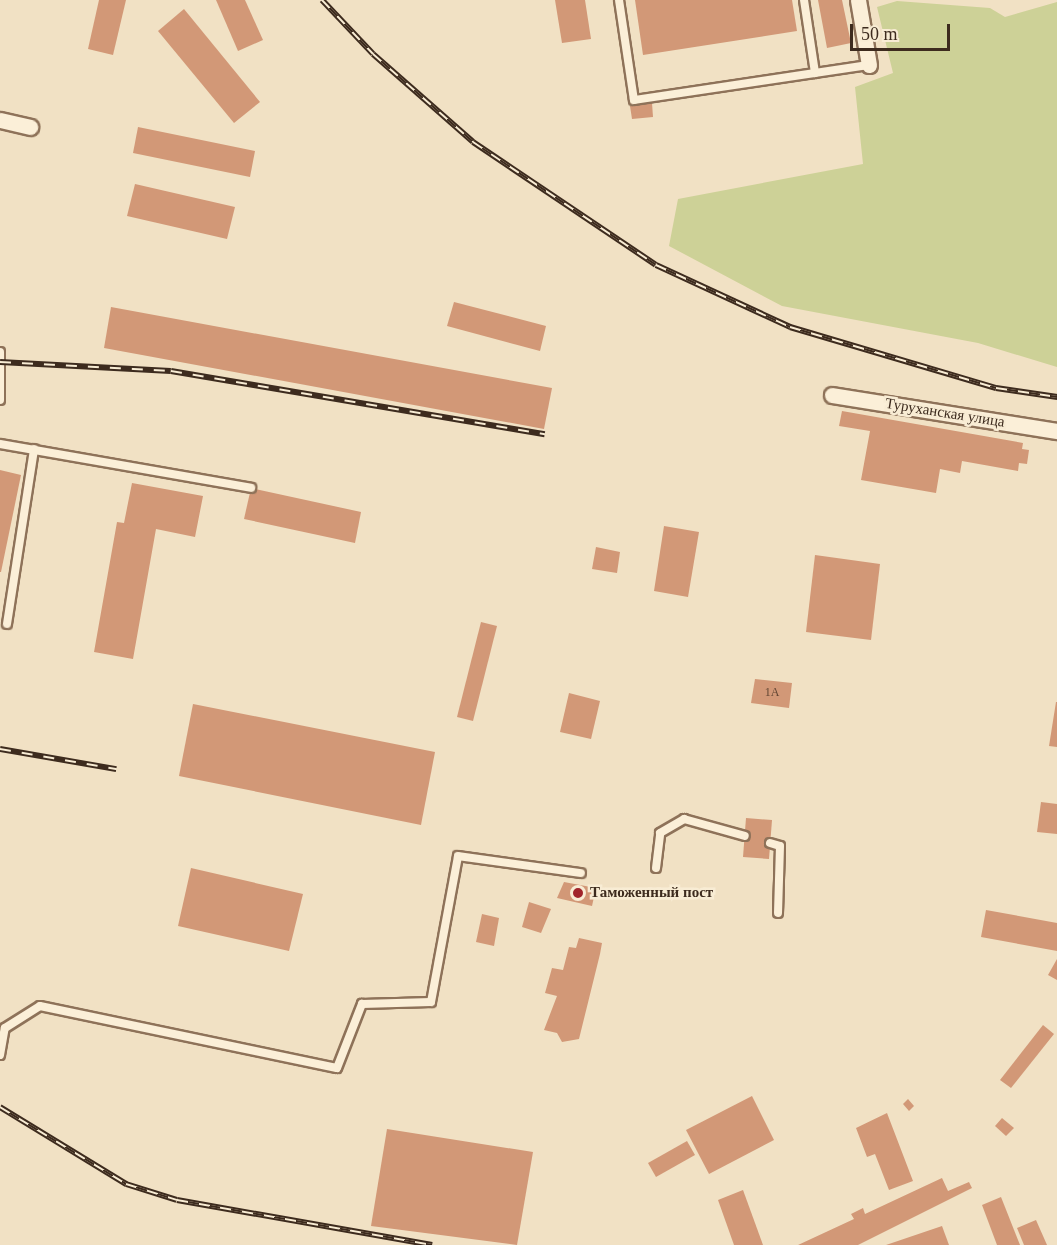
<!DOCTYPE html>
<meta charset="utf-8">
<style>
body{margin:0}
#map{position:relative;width:1057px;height:1245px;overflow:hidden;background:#f1e1c4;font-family:Georgia,serif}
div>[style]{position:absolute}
.green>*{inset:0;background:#cdd197}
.building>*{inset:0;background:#d29877}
.roads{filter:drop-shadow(2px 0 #8e7259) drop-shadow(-2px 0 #8e7259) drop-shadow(0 2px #8e7259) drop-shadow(0 -2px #8e7259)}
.lane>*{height:8px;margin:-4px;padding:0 4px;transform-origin:4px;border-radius:4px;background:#fbefd8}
.street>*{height:15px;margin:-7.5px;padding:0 7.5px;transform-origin:7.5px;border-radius:7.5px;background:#fbefd8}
.rail>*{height:6px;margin-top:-3px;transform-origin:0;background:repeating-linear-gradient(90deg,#f8ecd4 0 11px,#3d2b1e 0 22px);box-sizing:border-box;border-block:2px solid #3d2b1e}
.dots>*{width:16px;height:16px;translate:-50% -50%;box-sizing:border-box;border:3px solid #f8ecd4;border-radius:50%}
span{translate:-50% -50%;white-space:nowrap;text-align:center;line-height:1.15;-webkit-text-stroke:5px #f8ecd4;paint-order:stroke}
.number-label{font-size:12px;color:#624634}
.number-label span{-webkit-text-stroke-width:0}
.street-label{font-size:15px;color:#3d2b1e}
.poi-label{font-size:15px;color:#3d2b1e;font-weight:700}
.left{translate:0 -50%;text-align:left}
.scale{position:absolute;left:850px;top:24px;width:100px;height:27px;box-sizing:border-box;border:3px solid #3d2b1e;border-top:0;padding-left:8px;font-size:18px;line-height:21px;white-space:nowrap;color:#3d2b1e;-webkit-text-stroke:4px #f8ecd4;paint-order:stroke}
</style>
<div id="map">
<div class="green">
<i style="clip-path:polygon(897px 1px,990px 8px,1005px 17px,1057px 2px,1057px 367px,978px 343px,782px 306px,669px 246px,678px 199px,863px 164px,855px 87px,893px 73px,877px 7px)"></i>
</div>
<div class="building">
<i style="clip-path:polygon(99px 0,126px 0,113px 55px,88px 49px)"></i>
<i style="clip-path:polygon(216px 0,245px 0,263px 40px,238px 51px)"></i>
<i style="clip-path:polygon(555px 0,585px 0,591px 39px,562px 43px)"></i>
<i style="clip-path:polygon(635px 0,792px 0,797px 31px,643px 55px)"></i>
<i style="clip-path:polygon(818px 0,842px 0,851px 43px,827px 48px)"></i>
<i style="clip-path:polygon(184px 9px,260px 102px,234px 123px,158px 31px)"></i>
<i style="clip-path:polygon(652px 103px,653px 117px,632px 119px,630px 106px)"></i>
<i style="clip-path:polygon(138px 127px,255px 151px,250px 177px,133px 153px)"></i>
<i style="clip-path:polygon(135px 184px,235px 207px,227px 239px,127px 216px)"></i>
<i style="clip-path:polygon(454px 302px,546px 326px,540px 351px,447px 326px)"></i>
<i style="clip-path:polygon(111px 307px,552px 388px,544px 429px,104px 348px)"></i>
<i style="clip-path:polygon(842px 411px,1023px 443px,1022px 449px,1029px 450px,1027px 464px,1019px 463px,1018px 471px,962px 461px,960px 473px,940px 469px,936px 493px,861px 480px,870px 431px,839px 426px)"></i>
<i style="clip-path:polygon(0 470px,21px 475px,1px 572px,0 572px)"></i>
<i style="clip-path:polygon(132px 483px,203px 496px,195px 537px,156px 529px,133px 659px,94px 652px,117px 522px,124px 523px)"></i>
<i style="clip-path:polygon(251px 488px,361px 512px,355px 543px,244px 519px)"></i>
<i style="clip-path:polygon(664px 526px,699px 532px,688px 597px,654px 591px)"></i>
<i style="clip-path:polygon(596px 547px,620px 552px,617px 573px,592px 569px)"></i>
<i style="clip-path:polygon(815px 555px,880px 564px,871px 640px,806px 632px)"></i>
<i style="clip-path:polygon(481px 622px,497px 626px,473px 721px,457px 717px)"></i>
<i style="clip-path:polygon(755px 679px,792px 683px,789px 708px,751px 703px)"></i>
<i style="clip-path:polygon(569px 693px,600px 701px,591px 739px,560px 732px)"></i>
<i style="clip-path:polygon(1056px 702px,1057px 702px,1057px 747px,1049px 746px)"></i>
<i style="clip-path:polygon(193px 704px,435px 752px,421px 825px,179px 776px)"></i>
<i style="clip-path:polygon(1041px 802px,1057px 804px,1057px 834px,1037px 832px)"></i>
<i style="clip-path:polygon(746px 818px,772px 820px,769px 859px,743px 857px)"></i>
<i style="clip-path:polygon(191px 868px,303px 894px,289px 951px,178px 926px)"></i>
<i style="clip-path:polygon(564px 882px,596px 888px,592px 906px,557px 898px)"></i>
<i style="clip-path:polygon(529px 902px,551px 909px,541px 933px,522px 927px)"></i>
<i style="clip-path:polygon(986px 910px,1057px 923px,1057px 951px,981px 937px)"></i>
<i style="clip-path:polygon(482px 914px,499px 918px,494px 946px,476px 942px)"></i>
<i style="clip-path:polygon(579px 938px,602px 943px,600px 954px,579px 1039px,562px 1042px,557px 1033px,544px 1030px,557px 996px,545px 993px,552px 968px,563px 970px,569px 947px,576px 948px)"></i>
<i style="clip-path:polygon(1057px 959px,1057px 980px,1048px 975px)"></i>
<i style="clip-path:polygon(1043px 1025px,1054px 1034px,1011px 1088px,1000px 1080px)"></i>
<i style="clip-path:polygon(752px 1096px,774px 1140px,709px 1174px,686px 1130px)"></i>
<i style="clip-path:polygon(908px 1099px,914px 1106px,909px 1111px,903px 1104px)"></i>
<i style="clip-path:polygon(887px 1113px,913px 1181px,889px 1190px,875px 1154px,867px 1157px,856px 1128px)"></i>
<i style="clip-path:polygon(1002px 1118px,1014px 1128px,1006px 1136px,995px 1126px)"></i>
<i style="clip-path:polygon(387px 1129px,533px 1152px,517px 1245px,371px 1226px)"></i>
<i style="clip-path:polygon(687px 1141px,695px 1155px,656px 1177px,648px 1163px)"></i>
<i style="clip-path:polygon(942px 1178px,948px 1191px,969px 1182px,972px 1188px,858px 1245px,798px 1245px,854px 1219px,851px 1214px,863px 1208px,865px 1214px)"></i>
<i style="clip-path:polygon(743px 1190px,763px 1245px,734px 1245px,718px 1200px)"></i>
<i style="clip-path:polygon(1001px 1197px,1020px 1245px,997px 1245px,982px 1205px)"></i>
<i style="clip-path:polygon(1036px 1220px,1047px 1245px,1024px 1245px,1017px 1228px)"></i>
<i style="clip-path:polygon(942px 1226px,949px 1245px,886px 1245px)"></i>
</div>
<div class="roads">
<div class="lane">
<i style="left:619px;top:0;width:101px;rotate:81.5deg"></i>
<i style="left:634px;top:100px;width:238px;rotate:-8.5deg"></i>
<i style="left:804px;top:0;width:74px;rotate:81.4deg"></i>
<i style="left:0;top:352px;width:48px;rotate:90deg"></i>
<i style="left:0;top:444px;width:255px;rotate:9.9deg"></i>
<i style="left:7px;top:624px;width:177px;rotate:-81.2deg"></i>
<i style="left:770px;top:843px;width:10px;rotate:17deg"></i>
<i style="left:780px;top:846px;width:67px;rotate:91.7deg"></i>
<i style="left:656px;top:868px;width:35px;rotate:-83deg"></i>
<i style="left:660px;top:833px;width:28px;rotate:-30deg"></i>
<i style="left:684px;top:819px;width:63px;rotate:15.6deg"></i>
<i style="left:0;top:1055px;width:27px;rotate:-80deg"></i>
<i style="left:5px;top:1028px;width:41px;rotate:-32.2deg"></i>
<i style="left:40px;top:1006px;width:303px;rotate:11.8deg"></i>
<i style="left:337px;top:1068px;width:69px;rotate:-68.7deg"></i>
<i style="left:362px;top:1004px;width:69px;rotate:-1.7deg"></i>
<i style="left:431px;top:1002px;width:148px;rotate:-79.5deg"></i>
<i style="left:458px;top:856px;width:124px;rotate:7.9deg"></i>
</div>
<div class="street">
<i style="left:858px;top:0;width:66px;rotate:80.4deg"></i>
<i style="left:0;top:120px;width:31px;rotate:13deg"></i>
<i style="left:832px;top:395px;width:228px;rotate:9.1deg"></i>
</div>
</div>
<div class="rail">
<i style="left:322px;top:0;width:74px;rotate:46.6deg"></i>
<i style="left:373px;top:54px;width:133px;rotate:41.3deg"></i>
<i style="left:473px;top:142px;width:220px;rotate:33.9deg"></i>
<i style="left:656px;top:265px;width:148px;rotate:24.8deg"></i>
<i style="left:790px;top:327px;width:215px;rotate:16.5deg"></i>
<i style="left:996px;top:388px;width:62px;rotate:8.4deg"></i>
<i style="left:0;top:362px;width:171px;rotate:3deg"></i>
<i style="left:171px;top:371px;width:379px;rotate:9.6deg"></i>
<i style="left:0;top:749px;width:118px;rotate:9.8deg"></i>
<i style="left:0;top:1107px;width:148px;rotate:31.4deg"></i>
<i style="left:126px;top:1184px;width:53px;rotate:17.4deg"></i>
<i style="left:177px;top:1200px;width:259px;rotate:10deg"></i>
</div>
<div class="dots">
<i style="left:578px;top:893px;background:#a1242b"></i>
</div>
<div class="number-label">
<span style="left:772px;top:693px">1A</span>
</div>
<div class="street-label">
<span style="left:945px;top:413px;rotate:9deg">Туруханская улица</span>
</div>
<div class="poi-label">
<span class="left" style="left:590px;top:893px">Таможенный пост</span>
</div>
<div class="scale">50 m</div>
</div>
